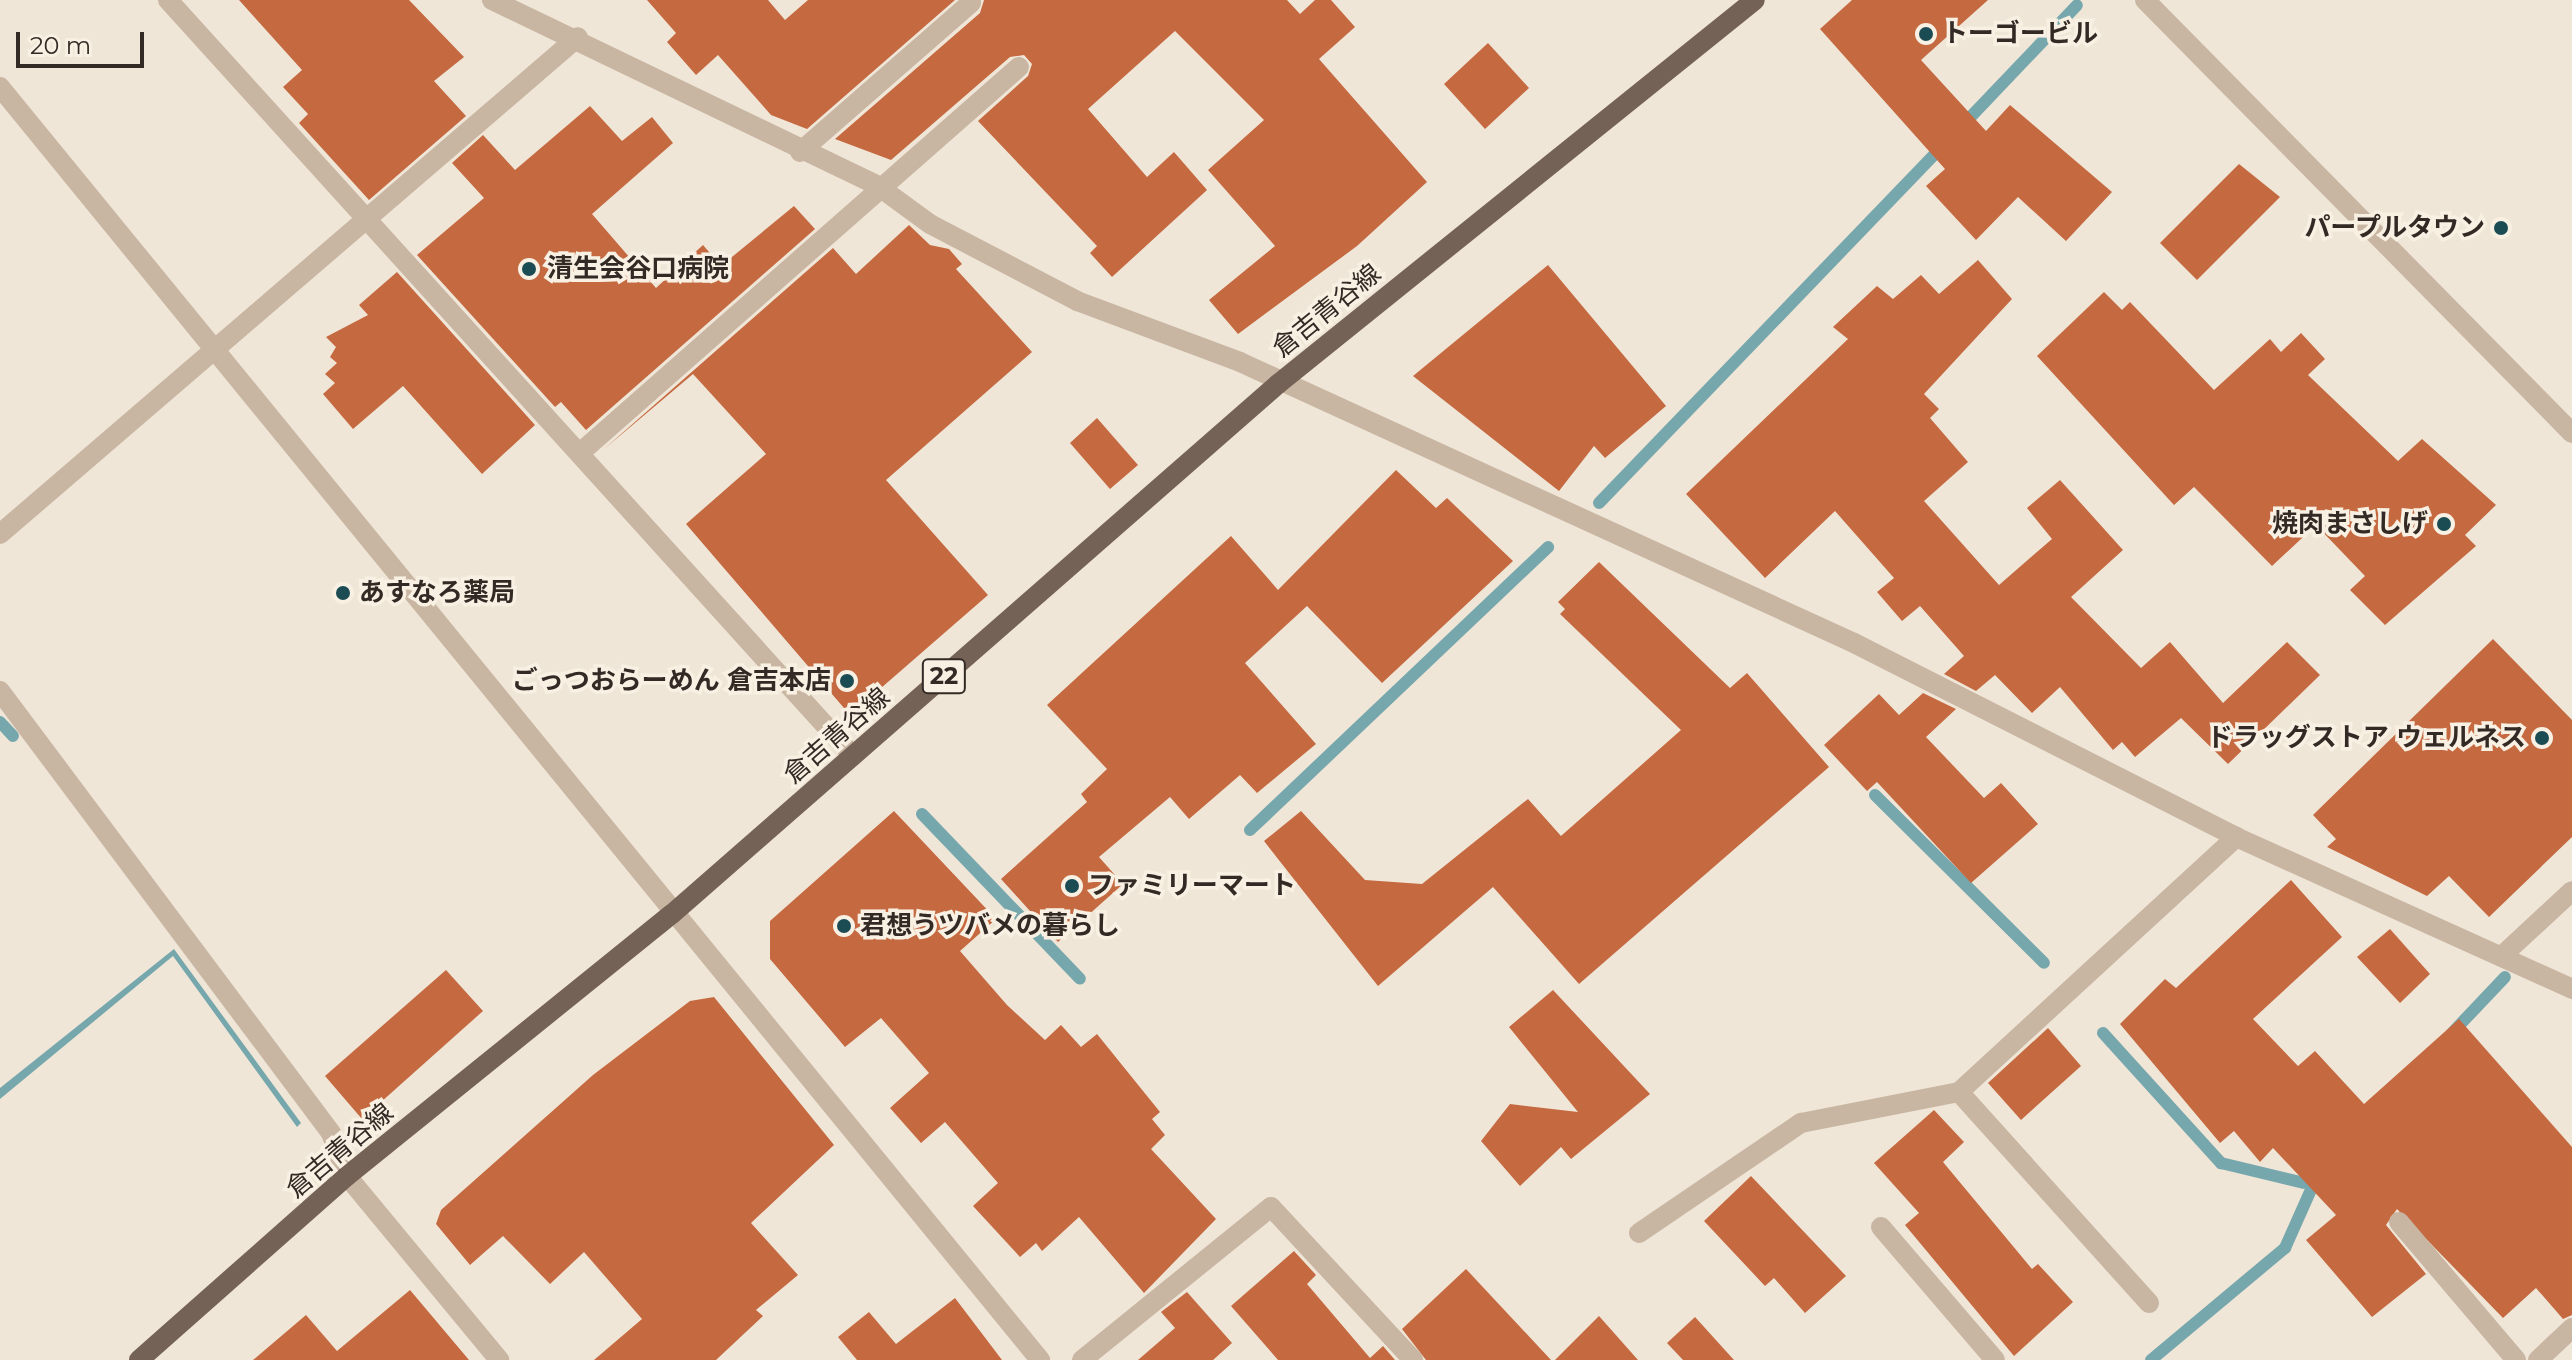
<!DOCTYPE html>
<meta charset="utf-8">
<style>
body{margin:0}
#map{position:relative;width:2572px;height:1360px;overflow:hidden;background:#f0e6d7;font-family:Montserrat,"Noto Sans JP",sans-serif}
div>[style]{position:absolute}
.water>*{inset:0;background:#76a7ad}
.stream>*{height:12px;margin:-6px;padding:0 6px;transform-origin:6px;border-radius:6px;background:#76a7ad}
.building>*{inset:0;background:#c56940}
.service>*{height:20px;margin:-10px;padding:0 10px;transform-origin:10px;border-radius:10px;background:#c8b6a3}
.minor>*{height:20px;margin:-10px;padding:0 10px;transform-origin:10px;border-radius:10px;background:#c8b6a3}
.tertiary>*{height:20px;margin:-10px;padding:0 10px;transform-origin:10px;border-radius:10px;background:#c8b6a3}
.primary>*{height:20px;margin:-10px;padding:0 10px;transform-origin:10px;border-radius:10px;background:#756256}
.dots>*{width:22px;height:22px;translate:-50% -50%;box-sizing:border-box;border:4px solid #f8f0e2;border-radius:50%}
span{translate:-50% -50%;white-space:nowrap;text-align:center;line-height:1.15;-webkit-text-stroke:7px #f8f0e2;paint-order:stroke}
.shield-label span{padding:2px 6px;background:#f8f0e2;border:2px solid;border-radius:6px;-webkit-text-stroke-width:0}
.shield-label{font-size:24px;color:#332a25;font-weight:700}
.poi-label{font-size:26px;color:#332a25;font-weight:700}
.left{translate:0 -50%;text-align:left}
.right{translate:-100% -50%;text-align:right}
.street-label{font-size:26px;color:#332a25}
.scale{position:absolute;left:16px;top:32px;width:128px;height:36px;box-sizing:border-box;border:4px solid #332a25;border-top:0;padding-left:10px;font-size:24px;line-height:28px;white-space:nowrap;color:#332a25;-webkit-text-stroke:6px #f8f0e2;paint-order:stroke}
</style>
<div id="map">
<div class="water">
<i style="clip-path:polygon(174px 949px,301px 1123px,297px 1127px,173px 956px,0 1099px,0 1088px)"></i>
</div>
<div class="stream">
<i style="left:1961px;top:127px;width:168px;rotate:-46.4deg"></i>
<i style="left:1599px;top:503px;width:496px;rotate:-46.1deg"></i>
<i style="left:0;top:722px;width:19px;rotate:47deg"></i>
<i style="left:1875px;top:795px;width:238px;rotate:44.8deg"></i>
<i style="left:922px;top:814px;width:228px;rotate:46.2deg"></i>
<i style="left:1250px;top:830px;width:411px;rotate:-43.5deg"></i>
<i style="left:2103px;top:1033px;width:176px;rotate:47.8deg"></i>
<i style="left:2221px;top:1163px;width:85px;rotate:13.5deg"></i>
<i style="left:2452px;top:1033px;width:77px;rotate:-46.6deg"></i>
<i style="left:2151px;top:1360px;width:175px;rotate:-39.9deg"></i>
<i style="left:2285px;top:1248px;width:81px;rotate:-66deg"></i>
</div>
<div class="building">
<i style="clip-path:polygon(239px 0,409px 0,464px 57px,434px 81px,466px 116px,369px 200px,299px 123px,308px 114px,283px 87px,302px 70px)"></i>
<i style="clip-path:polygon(647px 0,768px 0,785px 20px,808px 0,955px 0,807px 129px,771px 115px,718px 55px,696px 75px,667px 42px,676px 33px)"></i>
<i style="clip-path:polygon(984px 0,1287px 0,1300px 14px,1315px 0,1331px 0,1355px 27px,1319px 59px,1427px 182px,1357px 246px,1238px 334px,1209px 300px,1275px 246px,1208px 170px,1264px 120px,1175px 31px,1088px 109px,1147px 177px,1174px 152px,1207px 190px,1112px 277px,1090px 253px,1097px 246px,978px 121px,1028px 76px,1032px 64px,1024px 55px,1010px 57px,891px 160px,835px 139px,980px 13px)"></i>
<i style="clip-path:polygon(1852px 0,1988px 0,1921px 60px,1986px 131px,2010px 105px,2112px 192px,2066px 241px,2018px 197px,1976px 240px,1926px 186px,1945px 169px,1820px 29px)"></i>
<i style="clip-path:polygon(1488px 43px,1529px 88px,1485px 129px,1444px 84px)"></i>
<i style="clip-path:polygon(590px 106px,622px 141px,652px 117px,673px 143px,592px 214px,656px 288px,703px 245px,721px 266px,794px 206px,815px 229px,586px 430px,561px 402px,555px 407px,417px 255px,484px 198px,452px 163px,483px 135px,515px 170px)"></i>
<i style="clip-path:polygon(2239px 164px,2280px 197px,2197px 280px,2160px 243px)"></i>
<i style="clip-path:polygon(909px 225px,930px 245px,949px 249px,962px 264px,956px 269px,1032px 352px,886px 480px,988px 595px,850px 715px,686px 524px,766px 454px,693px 374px,603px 450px,833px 248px,856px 274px)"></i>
<i style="clip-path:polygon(1978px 260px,2012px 299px,1924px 394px,1939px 409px,1930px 418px,1968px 462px,1924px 501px,1999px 585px,2052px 539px,2027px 508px,2060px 480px,2123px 550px,2071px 597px,2141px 668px,2170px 642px,2223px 703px,2287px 642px,2320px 675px,2228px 764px,2181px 718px,2135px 757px,2122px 742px,2113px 750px,2060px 687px,2032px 713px,1995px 675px,1976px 691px,1944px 674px,1964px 656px,1920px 606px,1902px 621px,1877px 592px,1894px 578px,1835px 511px,1765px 578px,1686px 494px,1848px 339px,1833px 327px,1877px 286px,1893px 299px,1921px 275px,1939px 294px)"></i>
<i style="clip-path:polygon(1548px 265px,1666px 406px,1605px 458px,1594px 446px,1559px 491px,1413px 376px)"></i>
<i style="clip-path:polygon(397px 272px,535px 425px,482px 474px,403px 386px,353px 429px,323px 394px,335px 383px,325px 374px,337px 363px,330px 357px,336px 347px,326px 337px,368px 315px,359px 305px)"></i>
<i style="clip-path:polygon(2104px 292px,2122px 310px,2130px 302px,2214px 390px,2270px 339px,2281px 352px,2301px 333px,2325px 359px,2308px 375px,2398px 461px,2422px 439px,2496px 505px,2465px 535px,2476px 546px,2385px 625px,2350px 590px,2365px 576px,2316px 525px,2272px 566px,2194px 487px,2174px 505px,2037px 356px)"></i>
<i style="clip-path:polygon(1097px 418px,1138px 465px,1110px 489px,1070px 443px)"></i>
<i style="clip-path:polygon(1396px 470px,1436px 508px,1447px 498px,1513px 561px,1382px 683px,1307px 606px,1245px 663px,1316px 744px,1257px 793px,1240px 775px,1189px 819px,1170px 797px,1099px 857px,1123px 884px,1058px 942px,1001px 879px,1087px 802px,1081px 794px,1107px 769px,1047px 705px,1231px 536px,1278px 590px)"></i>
<i style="clip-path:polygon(1599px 562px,1730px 688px,1747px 673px,1829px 767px,1579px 984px,1493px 887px,1378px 986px,1264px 841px,1301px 811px,1365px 880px,1422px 884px,1528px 799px,1561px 836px,1681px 730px,1560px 614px,1565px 609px,1558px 602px)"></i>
<i style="clip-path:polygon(2493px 639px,2572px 720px,2572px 837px,2489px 917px,2449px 876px,2427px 896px,2327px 847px,2336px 839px,2313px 815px)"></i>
<i style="clip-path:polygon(1923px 693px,1956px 709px,1926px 737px,1984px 798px,2001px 783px,2038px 824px,1971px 883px,1877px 782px,1867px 791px,1824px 745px,1879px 694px,1899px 715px)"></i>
<i style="clip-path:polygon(894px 811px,996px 919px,960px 951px,1007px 1005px,1045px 1040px,1061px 1025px,1081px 1047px,1097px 1034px,1160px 1112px,1152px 1119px,1165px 1135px,1151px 1149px,1216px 1219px,1144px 1293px,1079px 1217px,1042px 1251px,1036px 1243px,1020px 1257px,973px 1206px,998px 1183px,945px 1122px,921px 1143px,890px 1108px,929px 1073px,881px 1018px,845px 1047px,770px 959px,770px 921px)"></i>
<i style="clip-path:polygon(2291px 880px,2342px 937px,2253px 1019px,2298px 1066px,2315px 1051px,2364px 1104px,2459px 1019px,2572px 1147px,2572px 1315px,2563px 1319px,2536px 1288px,2503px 1318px,2397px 1209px,2386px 1225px,2426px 1274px,2372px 1317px,2306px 1240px,2336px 1215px,2273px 1148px,2260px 1162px,2234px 1131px,2220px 1143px,2120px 1024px,2165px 979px,2176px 988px)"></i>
<i style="clip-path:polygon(2390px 929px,2430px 974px,2400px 1003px,2357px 957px)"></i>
<i style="clip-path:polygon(446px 970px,483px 1011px,362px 1119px,325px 1076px)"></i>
<i style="clip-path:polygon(1553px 990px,1650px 1094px,1571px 1159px,1561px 1147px,1520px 1186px,1481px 1141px,1510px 1104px,1578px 1112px,1509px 1027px)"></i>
<i style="clip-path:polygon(714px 997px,834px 1145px,751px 1223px,798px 1275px,756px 1310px,763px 1316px,716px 1360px,594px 1360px,642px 1319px,584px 1252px,550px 1284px,503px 1236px,470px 1265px,436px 1224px,441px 1210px,593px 1075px,690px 1001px)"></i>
<i style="clip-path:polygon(2048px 1028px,2081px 1066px,2021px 1120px,1988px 1083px)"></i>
<i style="clip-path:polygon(1934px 1110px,1964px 1142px,1943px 1162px,2032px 1269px,2038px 1264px,2073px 1302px,2014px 1356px,1905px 1225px,1919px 1213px,1874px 1163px)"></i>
<i style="clip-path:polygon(1751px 1176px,1846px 1276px,1805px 1313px,1774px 1278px,1765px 1286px,1704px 1221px)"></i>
<i style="clip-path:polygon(1294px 1251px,1316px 1275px,1307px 1284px,1370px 1358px,1383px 1346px,1395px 1360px,1278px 1360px,1231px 1306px)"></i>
<i style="clip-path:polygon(1466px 1269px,1551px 1360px,1426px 1360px,1402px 1329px)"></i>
<i style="clip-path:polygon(410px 1290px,469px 1360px,253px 1360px,306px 1315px,337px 1351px)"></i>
<i style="clip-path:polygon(1187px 1292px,1232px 1343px,1213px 1360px,1138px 1360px,1175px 1328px,1161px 1312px)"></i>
<i style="clip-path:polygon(955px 1298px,1002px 1360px,857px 1360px,838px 1337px,869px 1312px,896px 1344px)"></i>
<i style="clip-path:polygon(1599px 1316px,1638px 1360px,1555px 1360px)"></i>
<i style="clip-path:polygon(1695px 1317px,1734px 1360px,1683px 1360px,1667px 1343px)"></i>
</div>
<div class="service">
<i style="left:168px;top:0;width:1020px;rotate:47.82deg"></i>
<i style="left:800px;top:152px;width:227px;rotate:-41.1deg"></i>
</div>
<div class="minor">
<i style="left:492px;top:0;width:428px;rotate:25.7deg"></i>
<i style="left:878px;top:186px;width:64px;rotate:36.2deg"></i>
<i style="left:930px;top:224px;width:166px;rotate:27.6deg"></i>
<i style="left:1077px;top:301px;width:174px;rotate:20.5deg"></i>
<i style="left:1240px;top:362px;width:675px;rotate:24.59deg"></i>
<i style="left:1854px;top:643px;width:428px;rotate:26.9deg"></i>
<i style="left:2236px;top:837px;width:369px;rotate:24.3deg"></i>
<i style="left:0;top:87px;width:1644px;rotate:50.75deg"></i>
<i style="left:581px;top:452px;width:583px;rotate:-41.32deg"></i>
<i style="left:0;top:534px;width:762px;rotate:-40.69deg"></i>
<i style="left:0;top:691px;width:552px;rotate:53.17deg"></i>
<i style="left:331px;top:1133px;width:46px;rotate:69.6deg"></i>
<i style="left:347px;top:1176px;width:239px;rotate:50.4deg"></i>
<i style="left:2505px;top:953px;width:91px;rotate:-42.8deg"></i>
<i style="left:1959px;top:1092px;width:284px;rotate:48deg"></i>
<i style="left:2399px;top:1222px;width:181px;rotate:49.7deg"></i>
<i style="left:1881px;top:1227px;width:175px;rotate:49.4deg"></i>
<i style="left:1639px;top:1233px;width:196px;rotate:-34.2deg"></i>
<i style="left:1801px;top:1123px;width:161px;rotate:-11.1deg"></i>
<i style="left:1959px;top:1092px;width:377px;rotate:-42.6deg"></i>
<i style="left:1082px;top:1360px;width:243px;rotate:-39deg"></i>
<i style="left:1271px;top:1207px;width:209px;rotate:47.1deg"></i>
<i style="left:2538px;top:1360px;width:47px;rotate:-43.3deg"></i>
</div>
<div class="tertiary">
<i style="left:2145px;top:0;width:608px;rotate:45.4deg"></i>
</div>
<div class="primary">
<i style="left:139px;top:1360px;width:278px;rotate:-41.5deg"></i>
<i style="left:347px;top:1176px;width:417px;rotate:-38.9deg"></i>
<i style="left:672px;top:914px;width:805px;rotate:-41.17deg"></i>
<i style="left:1278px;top:384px;width:612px;rotate:-38.84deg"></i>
</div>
<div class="dots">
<i style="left:1926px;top:34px;background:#1b4c54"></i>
<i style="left:2501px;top:228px;background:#1b4c54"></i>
<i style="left:529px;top:269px;background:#1b4c54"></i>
<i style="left:2444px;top:524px;background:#1b4c54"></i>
<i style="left:343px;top:593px;background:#1b4c54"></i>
<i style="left:847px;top:681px;background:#1b4c54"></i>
<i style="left:2542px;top:738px;background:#1b4c54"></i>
<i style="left:1072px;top:886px;background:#1b4c54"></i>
<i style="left:844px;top:926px;background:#1b4c54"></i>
</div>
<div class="shield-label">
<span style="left:944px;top:676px">22</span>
</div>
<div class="poi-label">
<span class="left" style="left:1942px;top:34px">トーゴービル</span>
<span class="right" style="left:2485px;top:228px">パープルタウン</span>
<span class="left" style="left:547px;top:269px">清生会谷口病院</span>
<span class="right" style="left:2428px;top:524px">焼肉まさしげ</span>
<span class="left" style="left:359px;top:593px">あすなろ薬局</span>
<span class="right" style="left:831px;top:681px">ごっつおらーめん 倉吉本店</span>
<span class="right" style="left:2526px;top:738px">ドラッグストア ウェルネス</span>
<span class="left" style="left:1088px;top:886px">ファミリーマート</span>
<span class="left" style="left:860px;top:926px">君想うツバメの暮らし</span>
</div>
<div class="street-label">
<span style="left:1327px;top:311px;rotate:-39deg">倉吉青谷線</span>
<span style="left:837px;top:736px;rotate:-41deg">倉吉青谷線</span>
<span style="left:340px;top:1151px;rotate:-40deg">倉吉青谷線</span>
</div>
<div class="scale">20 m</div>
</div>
